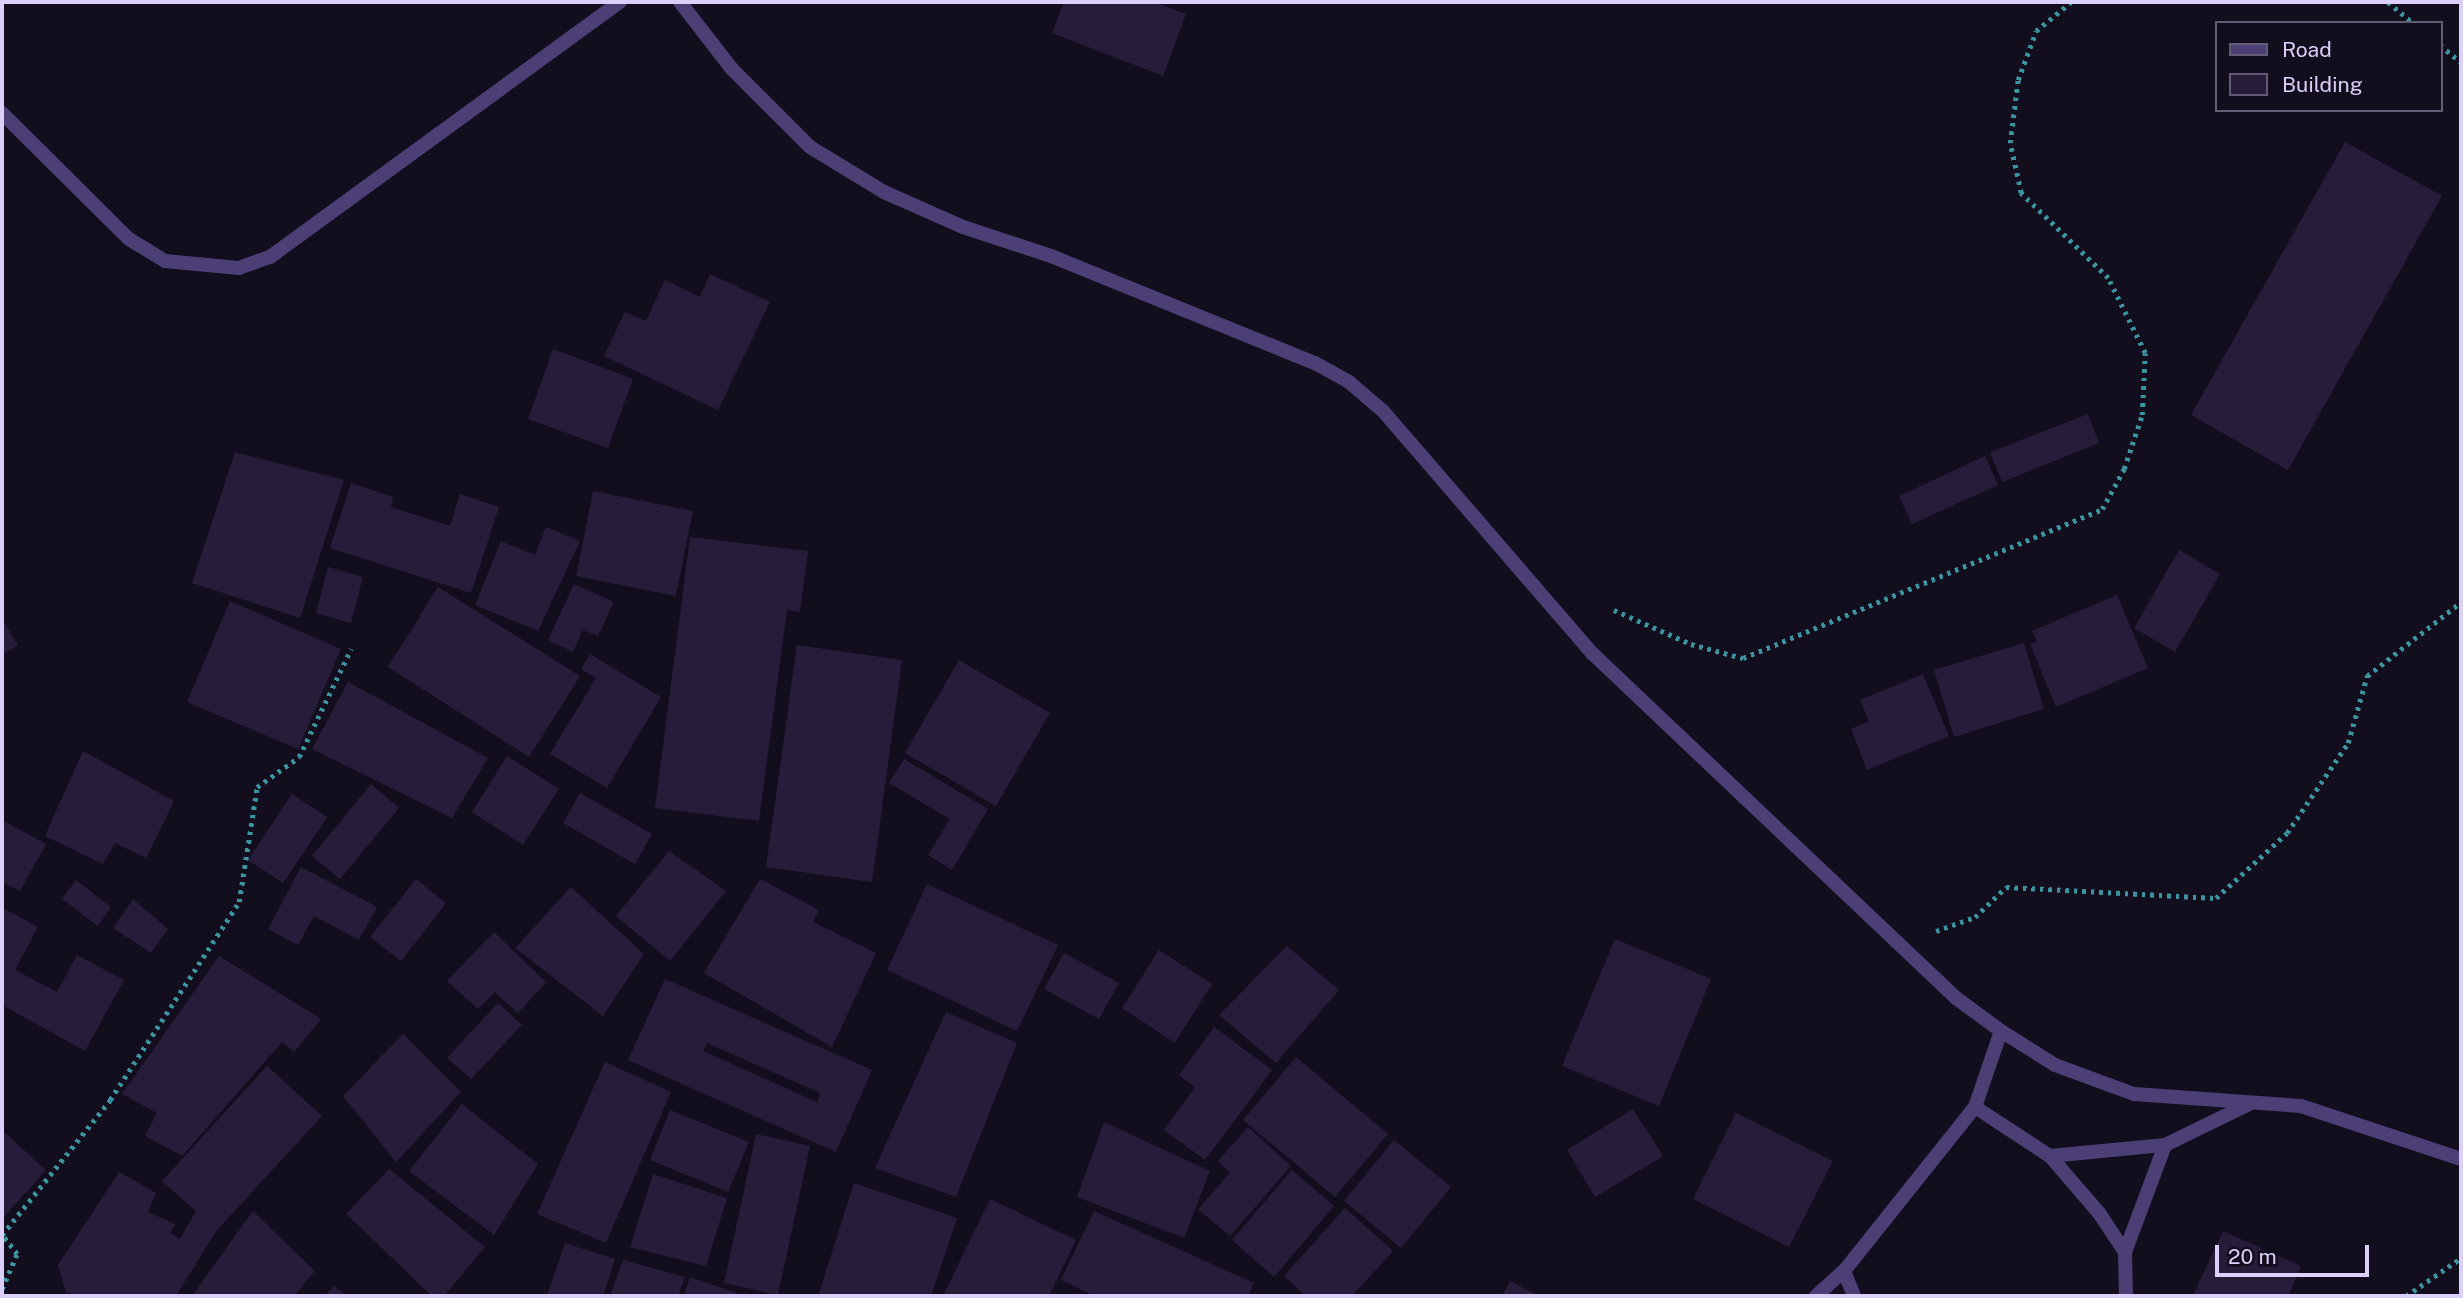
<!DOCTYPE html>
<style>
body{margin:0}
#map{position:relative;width:2463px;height:1298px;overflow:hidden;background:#130e1d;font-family:"Public Sans",sans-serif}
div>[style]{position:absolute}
.building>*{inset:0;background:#281c3b}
.path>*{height:4.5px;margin-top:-2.25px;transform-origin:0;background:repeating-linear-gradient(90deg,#3b95a1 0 3.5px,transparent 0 8.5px)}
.minor>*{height:14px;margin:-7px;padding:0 7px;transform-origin:7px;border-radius:7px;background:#4b3f76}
span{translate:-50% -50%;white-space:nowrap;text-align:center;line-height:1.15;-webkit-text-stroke:5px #130e1d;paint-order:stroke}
.frame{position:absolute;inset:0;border:4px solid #dccff9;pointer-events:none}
.legend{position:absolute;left:2215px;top:21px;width:228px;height:91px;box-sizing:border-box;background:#130e1d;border:2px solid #635b75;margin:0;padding:9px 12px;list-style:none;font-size:21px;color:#dccff9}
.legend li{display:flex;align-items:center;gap:14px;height:35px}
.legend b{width:35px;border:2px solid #635b75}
.scale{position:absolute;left:2215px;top:1245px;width:154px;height:32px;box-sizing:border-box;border:4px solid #dccff9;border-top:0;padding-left:9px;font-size:21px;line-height:24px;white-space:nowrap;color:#dccff9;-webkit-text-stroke:5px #130e1d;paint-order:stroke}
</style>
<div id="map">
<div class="building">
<i style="clip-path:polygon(1064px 2px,1154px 2px,1186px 14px,1163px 76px,1052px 33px)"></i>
<i style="clip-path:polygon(2345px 142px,2442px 196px,2288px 470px,2191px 415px)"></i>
<i style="clip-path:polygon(710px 274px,770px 302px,718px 410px,604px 356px,625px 312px,646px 321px,665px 280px,700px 297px)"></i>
<i style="clip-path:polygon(553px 349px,633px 379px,608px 448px,528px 419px)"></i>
<i style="clip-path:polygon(2088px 414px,2099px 443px,2002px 482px,1990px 452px)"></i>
<i style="clip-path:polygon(235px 452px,344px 480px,300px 618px,192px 583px)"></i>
<i style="clip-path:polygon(1985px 456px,1998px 485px,1912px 524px,1899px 496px)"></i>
<i style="clip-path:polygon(351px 483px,393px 497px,391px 507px,450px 526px,460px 494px,499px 507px,471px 593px,330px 548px)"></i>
<i style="clip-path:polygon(593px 491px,693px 511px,676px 596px,576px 576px)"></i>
<i style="clip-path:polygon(546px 527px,580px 541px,538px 631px,475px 605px,501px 541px,535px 555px)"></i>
<i style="clip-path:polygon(690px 537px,808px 551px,800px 612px,787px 610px,759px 821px,655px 808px)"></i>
<i style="clip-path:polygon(2179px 550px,2220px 574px,2175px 652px,2134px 628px)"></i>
<i style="clip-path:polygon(328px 567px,363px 577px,351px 623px,316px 613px)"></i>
<i style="clip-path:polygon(574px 584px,614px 602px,598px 636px,583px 630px,573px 652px,548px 640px)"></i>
<i style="clip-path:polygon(438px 587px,580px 676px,529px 757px,388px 667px)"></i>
<i style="clip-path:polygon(2117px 595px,2148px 668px,2056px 707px,2030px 644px,2037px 641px,2032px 631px)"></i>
<i style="clip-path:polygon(230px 601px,341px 649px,298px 749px,187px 702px)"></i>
<i style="clip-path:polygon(2px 619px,18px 645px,2px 655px)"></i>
<i style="clip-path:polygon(2024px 643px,2044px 709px,1954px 737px,1934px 670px)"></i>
<i style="clip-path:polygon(797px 645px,902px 660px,872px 882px,766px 867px)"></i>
<i style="clip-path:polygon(590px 654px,661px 697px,607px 788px,550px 754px,596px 678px,581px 669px)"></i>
<i style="clip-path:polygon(959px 660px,1050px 713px,996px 806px,905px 753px)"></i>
<i style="clip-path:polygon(1923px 674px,1949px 736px,1867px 770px,1851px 729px,1869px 721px,1860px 700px)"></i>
<i style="clip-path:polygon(348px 682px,488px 758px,452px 818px,312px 749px)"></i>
<i style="clip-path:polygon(83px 751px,174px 801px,146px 858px,115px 843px,103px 864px,45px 836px)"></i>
<i style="clip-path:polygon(507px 756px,559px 789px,523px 845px,472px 812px)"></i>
<i style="clip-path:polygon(904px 759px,988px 809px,952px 870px,928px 855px,950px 819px,889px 783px)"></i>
<i style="clip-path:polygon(371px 784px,399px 808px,340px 879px,312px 856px)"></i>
<i style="clip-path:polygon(580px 793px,652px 834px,635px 864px,563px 823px)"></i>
<i style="clip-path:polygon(292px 794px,327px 817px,283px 883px,248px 860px)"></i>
<i style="clip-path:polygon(2px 820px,46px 844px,20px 891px,2px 882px)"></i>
<i style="clip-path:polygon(669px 851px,726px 891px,670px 961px,616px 916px)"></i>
<i style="clip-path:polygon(301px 867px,377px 907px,359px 940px,314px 916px,298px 945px,268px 929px)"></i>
<i style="clip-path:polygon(416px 879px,446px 903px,401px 961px,370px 937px)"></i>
<i style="clip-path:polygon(760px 879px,819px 910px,813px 922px,876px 953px,832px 1047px,704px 973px)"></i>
<i style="clip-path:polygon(76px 880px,111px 907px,98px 926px,62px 899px)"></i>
<i style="clip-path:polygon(927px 884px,1058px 945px,1017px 1031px,887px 970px)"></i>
<i style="clip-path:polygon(571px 887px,644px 954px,603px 1016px,515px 948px)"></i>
<i style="clip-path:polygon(133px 899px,168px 929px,151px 953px,113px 928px)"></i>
<i style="clip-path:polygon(3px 908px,38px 927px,15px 970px,57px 992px,77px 955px,124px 980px,85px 1051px,2px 1005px)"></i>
<i style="clip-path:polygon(494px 932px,546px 982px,518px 1013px,495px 992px,478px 1009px,447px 981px)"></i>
<i style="clip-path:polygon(1615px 939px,1711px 979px,1659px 1106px,1562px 1066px)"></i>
<i style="clip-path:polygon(1287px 946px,1339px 990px,1276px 1063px,1219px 1015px)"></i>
<i style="clip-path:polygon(1159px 950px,1212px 984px,1175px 1043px,1122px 1008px)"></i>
<i style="clip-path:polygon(1064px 953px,1119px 983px,1099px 1019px,1044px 989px)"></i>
<i style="clip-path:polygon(219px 956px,321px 1019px,294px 1052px,282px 1042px,182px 1156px,145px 1136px,157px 1113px,122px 1094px)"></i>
<i style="clip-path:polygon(evenodd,665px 979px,872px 1070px,836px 1152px,628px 1060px,665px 979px,707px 1043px,820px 1093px,817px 1102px,703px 1051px,707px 1043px)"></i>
<i style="clip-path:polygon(498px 1003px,522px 1025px,471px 1079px,447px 1058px)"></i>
<i style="clip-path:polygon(946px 1012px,1017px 1043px,956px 1197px,875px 1168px)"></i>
<i style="clip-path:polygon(1214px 1027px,1272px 1070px,1205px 1160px,1164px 1130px,1195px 1087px,1179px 1075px)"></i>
<i style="clip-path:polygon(403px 1034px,461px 1092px,396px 1162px,343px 1096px)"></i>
<i style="clip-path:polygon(1296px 1057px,1388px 1134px,1335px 1197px,1243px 1120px)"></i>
<i style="clip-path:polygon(605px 1062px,671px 1092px,606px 1243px,537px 1214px)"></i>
<i style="clip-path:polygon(267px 1066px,322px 1116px,217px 1230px,176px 1296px,76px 1296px,66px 1292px,58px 1265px,119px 1172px,156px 1193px,148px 1212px,175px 1224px,170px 1233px,180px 1239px,196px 1211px,162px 1181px)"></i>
<i style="clip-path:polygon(462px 1104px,538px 1164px,494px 1235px,409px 1171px)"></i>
<i style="clip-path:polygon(1633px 1109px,1663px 1156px,1595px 1197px,1567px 1150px)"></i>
<i style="clip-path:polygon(670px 1110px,749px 1142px,728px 1192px,650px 1160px)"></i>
<i style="clip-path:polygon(1736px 1113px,1833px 1161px,1789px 1247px,1693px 1199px)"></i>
<i style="clip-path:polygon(1104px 1122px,1210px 1171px,1184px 1238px,1077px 1197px)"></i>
<i style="clip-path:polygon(1248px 1127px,1291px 1166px,1230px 1236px,1198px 1209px,1230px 1173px,1218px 1161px)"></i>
<i style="clip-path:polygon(2px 1130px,46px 1170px,2px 1219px)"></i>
<i style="clip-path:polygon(756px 1134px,810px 1146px,778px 1295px,724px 1283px)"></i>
<i style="clip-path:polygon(1394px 1140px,1451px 1187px,1401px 1248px,1344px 1201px)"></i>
<i style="clip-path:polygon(389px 1169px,485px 1247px,444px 1296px,432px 1296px,346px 1214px)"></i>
<i style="clip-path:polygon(1292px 1170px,1334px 1206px,1274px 1277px,1232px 1240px)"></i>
<i style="clip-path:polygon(653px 1174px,727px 1198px,706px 1266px,630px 1247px)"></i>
<i style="clip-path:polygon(854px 1183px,957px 1218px,931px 1296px,818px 1296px)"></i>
<i style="clip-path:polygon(990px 1199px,1076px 1240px,1049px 1296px,943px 1296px)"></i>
<i style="clip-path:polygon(1345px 1208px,1393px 1251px,1352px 1296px,1306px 1296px,1284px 1276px)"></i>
<i style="clip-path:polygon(253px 1211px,315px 1271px,294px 1296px,192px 1296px)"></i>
<i style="clip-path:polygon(1094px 1211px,1254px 1283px,1248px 1296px,1095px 1296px,1061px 1280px)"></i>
<i style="clip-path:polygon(2223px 1231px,2301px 1266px,2288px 1296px,2193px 1296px)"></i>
<i style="clip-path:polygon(565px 1243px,615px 1259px,603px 1296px,547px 1296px)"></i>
<i style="clip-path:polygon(623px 1260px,685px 1277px,678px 1296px,610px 1296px)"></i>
<i style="clip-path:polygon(690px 1277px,745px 1296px,684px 1296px)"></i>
<i style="clip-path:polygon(1510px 1281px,1539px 1296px,1502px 1296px)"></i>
<i style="clip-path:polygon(334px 1286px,347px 1296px,325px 1296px)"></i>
</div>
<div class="path">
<i style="left:2388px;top:2px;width:33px;rotate:40deg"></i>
<i style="left:2440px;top:45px;width:27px;rotate:39deg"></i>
<i style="left:1614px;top:610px;width:84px;rotate:23.8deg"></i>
<i style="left:1691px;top:644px;width:54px;rotate:15.1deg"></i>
<i style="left:1743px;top:658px;width:389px;rotate:-22.5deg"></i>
<i style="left:2102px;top:509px;width:46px;rotate:-61.2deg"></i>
<i style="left:2124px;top:469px;width:57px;rotate:-71.6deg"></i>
<i style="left:2142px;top:415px;width:62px;rotate:-87.2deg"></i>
<i style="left:2145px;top:353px;width:84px;rotate:-116.3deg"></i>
<i style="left:2108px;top:278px;width:122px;rotate:-135.7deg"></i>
<i style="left:2021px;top:193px;width:51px;rotate:-102.4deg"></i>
<i style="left:2010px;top:143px;width:64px;rotate:-82.8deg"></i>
<i style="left:2018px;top:80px;width:52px;rotate:-69.8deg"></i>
<i style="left:2036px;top:31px;width:45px;rotate:-39.6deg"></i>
<i style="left:1936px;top:931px;width:41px;rotate:-19.7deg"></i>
<i style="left:1975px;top:917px;width:43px;rotate:-44.1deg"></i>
<i style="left:2006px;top:887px;width:210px;rotate:3deg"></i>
<i style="left:2216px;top:898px;width:96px;rotate:-42.5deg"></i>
<i style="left:2287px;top:833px;width:109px;rotate:-55.9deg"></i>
<i style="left:2348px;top:743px;width:70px;rotate:-74.2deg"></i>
<i style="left:2367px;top:676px;width:120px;rotate:-38.2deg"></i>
<i style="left:2px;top:1289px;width:38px;rotate:-67deg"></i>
<i style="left:17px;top:1254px;width:24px;rotate:-128deg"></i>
<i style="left:2px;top:1235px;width:173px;rotate:-51.3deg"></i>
<i style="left:110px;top:1100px;width:236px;rotate:-56.9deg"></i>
<i style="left:239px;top:902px;width:116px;rotate:-81.1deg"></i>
<i style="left:257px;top:787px;width:52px;rotate:-35.5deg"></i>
<i style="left:299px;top:757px;width:120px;rotate:-64.3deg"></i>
<i style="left:2406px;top:1296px;width:67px;rotate:-34.6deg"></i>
</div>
<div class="minor">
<i style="left:680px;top:2px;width:85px;rotate:52.2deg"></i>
<i style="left:732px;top:69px;width:110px;rotate:45deg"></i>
<i style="left:810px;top:147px;width:87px;rotate:31.3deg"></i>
<i style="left:884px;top:192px;width:86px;rotate:23.9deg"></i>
<i style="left:963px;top:227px;width:93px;rotate:18.2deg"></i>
<i style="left:1051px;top:256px;width:285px;rotate:22.1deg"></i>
<i style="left:1315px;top:363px;width:39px;rotate:29deg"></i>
<i style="left:1349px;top:382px;width:45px;rotate:40.5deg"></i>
<i style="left:1383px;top:411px;width:321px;rotate:49.2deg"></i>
<i style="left:1593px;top:654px;width:500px;rotate:43.46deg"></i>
<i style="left:1956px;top:998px;width:56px;rotate:36.3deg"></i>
<i style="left:2001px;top:1031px;width:64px;rotate:32.2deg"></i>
<i style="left:2055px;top:1065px;width:84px;rotate:20.2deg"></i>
<i style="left:2134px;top:1094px;width:167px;rotate:4.1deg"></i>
<i style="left:2301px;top:1106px;width:169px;rotate:18.3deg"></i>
<i style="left:2px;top:113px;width:179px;rotate:44.8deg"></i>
<i style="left:129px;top:239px;width:42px;rotate:31.4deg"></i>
<i style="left:165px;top:261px;width:74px;rotate:5.4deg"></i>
<i style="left:239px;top:268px;width:33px;rotate:-20deg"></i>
<i style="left:270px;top:257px;width:433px;rotate:-36.1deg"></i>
<i style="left:1975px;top:1107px;width:90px;rotate:33.2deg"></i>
<i style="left:2050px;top:1156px;width:75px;rotate:49.3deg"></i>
<i style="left:2099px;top:1213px;width:47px;rotate:56.3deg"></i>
<i style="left:2125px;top:1252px;width:44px;rotate:88.7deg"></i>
<i style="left:2050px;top:1156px;width:116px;rotate:-5.5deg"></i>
<i style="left:2165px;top:1145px;width:93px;rotate:-26deg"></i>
<i style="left:2125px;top:1252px;width:114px;rotate:-69.5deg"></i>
<i style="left:1844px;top:1271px;width:27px;rotate:68deg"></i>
<i style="left:1816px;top:1296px;width:38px;rotate:-42deg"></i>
<i style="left:1844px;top:1271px;width:210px;rotate:-51.4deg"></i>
<i style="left:1975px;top:1107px;width:80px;rotate:-71.1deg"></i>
</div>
<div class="frame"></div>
<ul class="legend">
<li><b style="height:9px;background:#4b3f76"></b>Road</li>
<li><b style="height:19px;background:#281c3b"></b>Building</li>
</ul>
<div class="scale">20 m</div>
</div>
